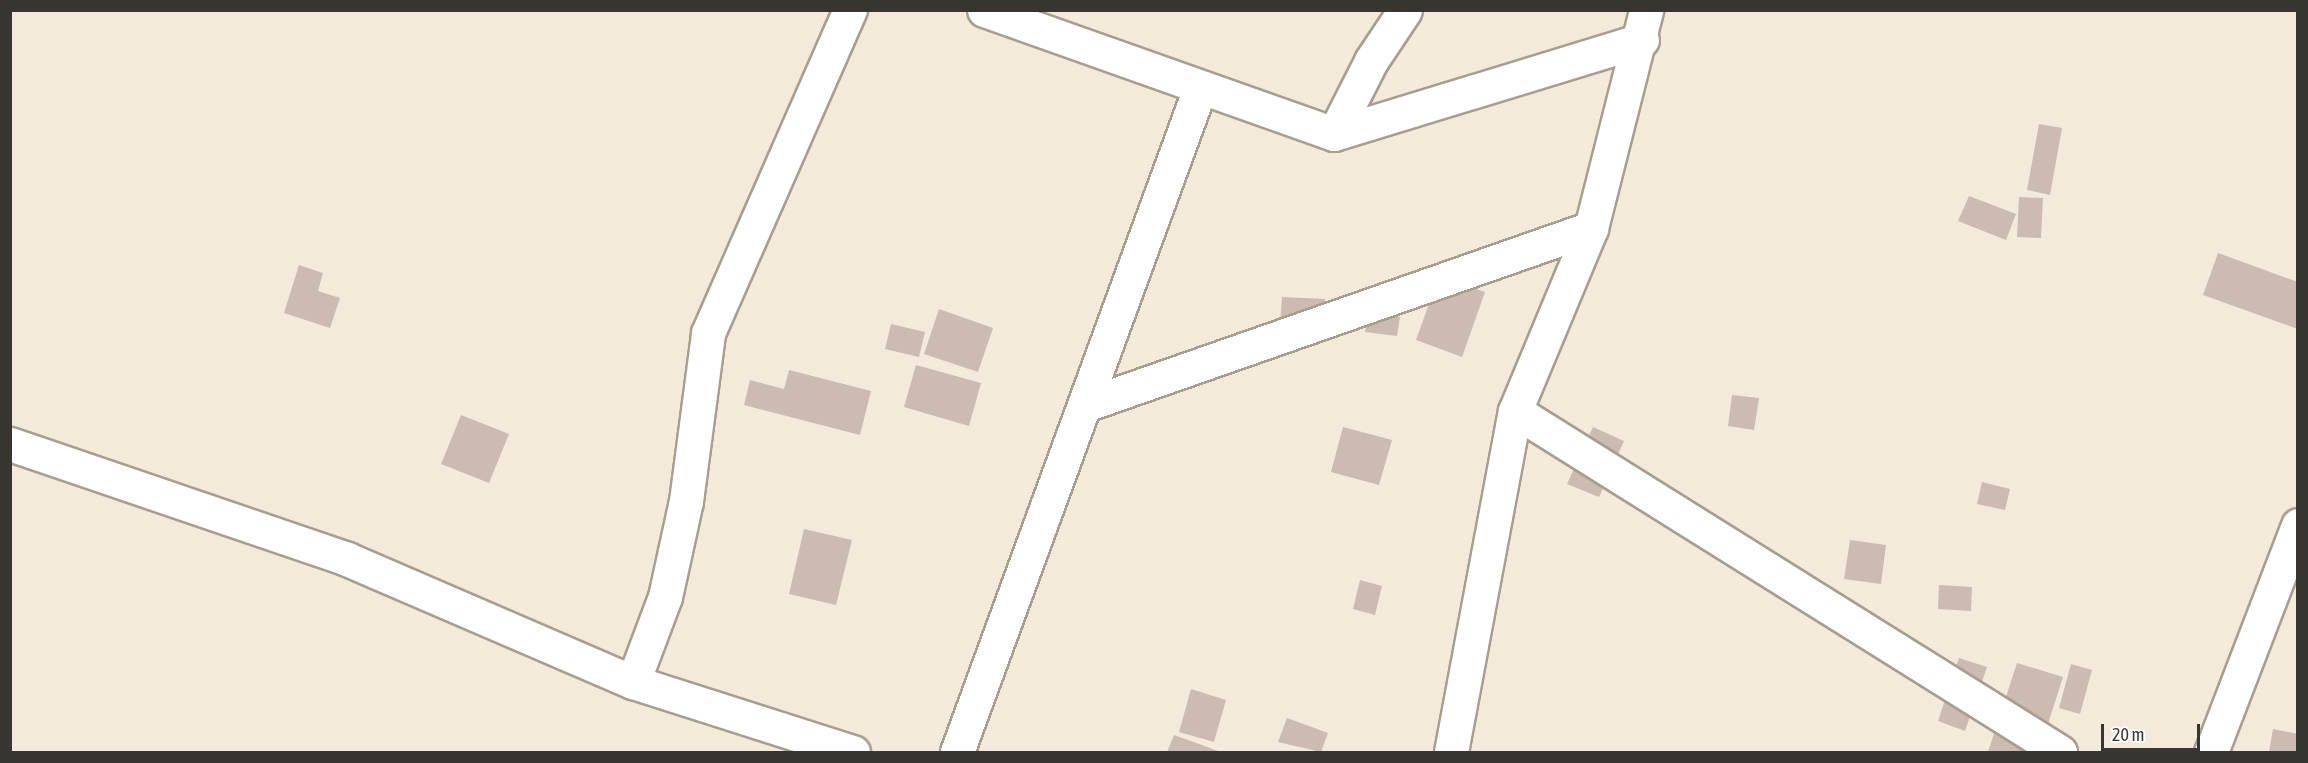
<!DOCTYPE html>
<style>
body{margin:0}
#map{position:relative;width:2308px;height:763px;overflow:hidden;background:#f4eadb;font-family:"Asap Condensed",sans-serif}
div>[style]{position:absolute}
.building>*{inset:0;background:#cbbbb1}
.roads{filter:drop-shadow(2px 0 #a79e90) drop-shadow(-2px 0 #a79e90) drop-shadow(0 2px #a79e90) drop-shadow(0 -2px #a79e90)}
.minor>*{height:33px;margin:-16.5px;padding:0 16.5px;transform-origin:16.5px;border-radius:16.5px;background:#fff}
span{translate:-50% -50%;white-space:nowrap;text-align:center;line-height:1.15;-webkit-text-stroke:4.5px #fff;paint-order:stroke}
.frame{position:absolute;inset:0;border:12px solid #38342f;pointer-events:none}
.scale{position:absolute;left:2101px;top:724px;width:99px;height:27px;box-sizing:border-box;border:3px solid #38342f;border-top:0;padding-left:8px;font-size:18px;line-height:21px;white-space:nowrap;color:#38342f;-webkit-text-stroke:4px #fff;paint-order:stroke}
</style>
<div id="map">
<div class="building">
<i style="clip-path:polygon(2039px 124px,2062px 128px,2050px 195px,2027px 190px)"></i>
<i style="clip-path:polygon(1969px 196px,2016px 214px,2006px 240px,1958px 221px)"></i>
<i style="clip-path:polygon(2019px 197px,2043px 198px,2041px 238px,2017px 237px)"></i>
<i style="clip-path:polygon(2218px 253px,2298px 282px,2298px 329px,2203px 295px)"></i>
<i style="clip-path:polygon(299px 265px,323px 273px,318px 291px,340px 298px,330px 328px,284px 313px)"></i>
<i style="clip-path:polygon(1439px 276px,1485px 292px,1462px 357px,1416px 340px)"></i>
<i style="clip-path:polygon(1282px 297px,1325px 299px,1324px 327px,1280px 325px)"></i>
<i style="clip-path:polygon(939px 309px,993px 328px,978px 372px,924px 354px)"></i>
<i style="clip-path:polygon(1368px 314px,1400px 317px,1397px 336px,1365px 332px)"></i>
<i style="clip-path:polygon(891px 324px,925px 332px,919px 357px,885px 349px)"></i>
<i style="clip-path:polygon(916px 365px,981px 383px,969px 426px,904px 407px)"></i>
<i style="clip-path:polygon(789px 370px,871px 391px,860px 435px,744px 405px,750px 380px,784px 389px)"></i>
<i style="clip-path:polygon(1732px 395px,1759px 398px,1754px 430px,1728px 426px)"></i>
<i style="clip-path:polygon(461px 415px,509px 434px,489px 483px,441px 464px)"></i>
<i style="clip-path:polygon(1343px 427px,1392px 440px,1379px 485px,1331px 472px)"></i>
<i style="clip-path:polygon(1593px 427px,1624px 441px,1599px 497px,1567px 484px)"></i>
<i style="clip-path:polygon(1982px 482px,2010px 489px,2005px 510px,1977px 504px)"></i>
<i style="clip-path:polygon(804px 529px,852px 540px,836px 605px,789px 594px)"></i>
<i style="clip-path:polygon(1850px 540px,1886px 545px,1881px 584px,1844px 579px)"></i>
<i style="clip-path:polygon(1360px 580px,1382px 586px,1375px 615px,1353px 609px)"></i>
<i style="clip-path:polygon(1939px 585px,1972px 587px,1971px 611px,1938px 609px)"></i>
<i style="clip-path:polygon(1959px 658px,1987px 667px,1965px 731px,1938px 721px)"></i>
<i style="clip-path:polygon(2017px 663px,2063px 677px,2039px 752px,1988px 752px)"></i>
<i style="clip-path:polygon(2071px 664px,2092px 670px,2080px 714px,2059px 708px)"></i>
<i style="clip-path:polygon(1191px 689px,1226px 700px,1214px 742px,1179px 732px)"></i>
<i style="clip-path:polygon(1287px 718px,1328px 733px,1321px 752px,1278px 742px)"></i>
<i style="clip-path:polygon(2273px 729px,2298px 734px,2297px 752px,2269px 752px)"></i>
<i style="clip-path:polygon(1174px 735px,1221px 752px,1167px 752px)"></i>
</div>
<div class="roads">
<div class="minor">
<i style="left:984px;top:10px;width:371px;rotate:19.5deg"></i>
<i style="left:1334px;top:134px;width:322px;rotate:-17deg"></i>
<i style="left:1334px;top:134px;width:82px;rotate:-63.1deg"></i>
<i style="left:1371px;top:61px;width:61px;rotate:-56.3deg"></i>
<i style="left:1085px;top:405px;width:536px;rotate:-19.28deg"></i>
<i style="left:1515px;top:411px;width:643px;rotate:32.03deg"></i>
<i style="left:10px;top:444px;width:356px;rotate:18.8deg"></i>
<i style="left:347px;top:559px;width:311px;rotate:23.3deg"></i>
<i style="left:633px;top:682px;width:231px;rotate:17.7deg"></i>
<i style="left:633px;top:682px;width:91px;rotate:-69.4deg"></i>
<i style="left:665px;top:597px;width:98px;rotate:-77.7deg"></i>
<i style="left:686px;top:501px;width:169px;rotate:-82.5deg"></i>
<i style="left:708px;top:333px;width:353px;rotate:-66.3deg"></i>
<i style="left:957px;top:752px;width:707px;rotate:-69.9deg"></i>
<i style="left:1451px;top:752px;width:347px;rotate:-79.4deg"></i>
<i style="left:1515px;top:411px;width:198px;rotate:-67.4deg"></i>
<i style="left:1591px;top:228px;width:225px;rotate:-75.8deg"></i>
<i style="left:2211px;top:752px;width:243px;rotate:-69deg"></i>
</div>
</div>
<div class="frame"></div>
<div class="scale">20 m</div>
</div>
